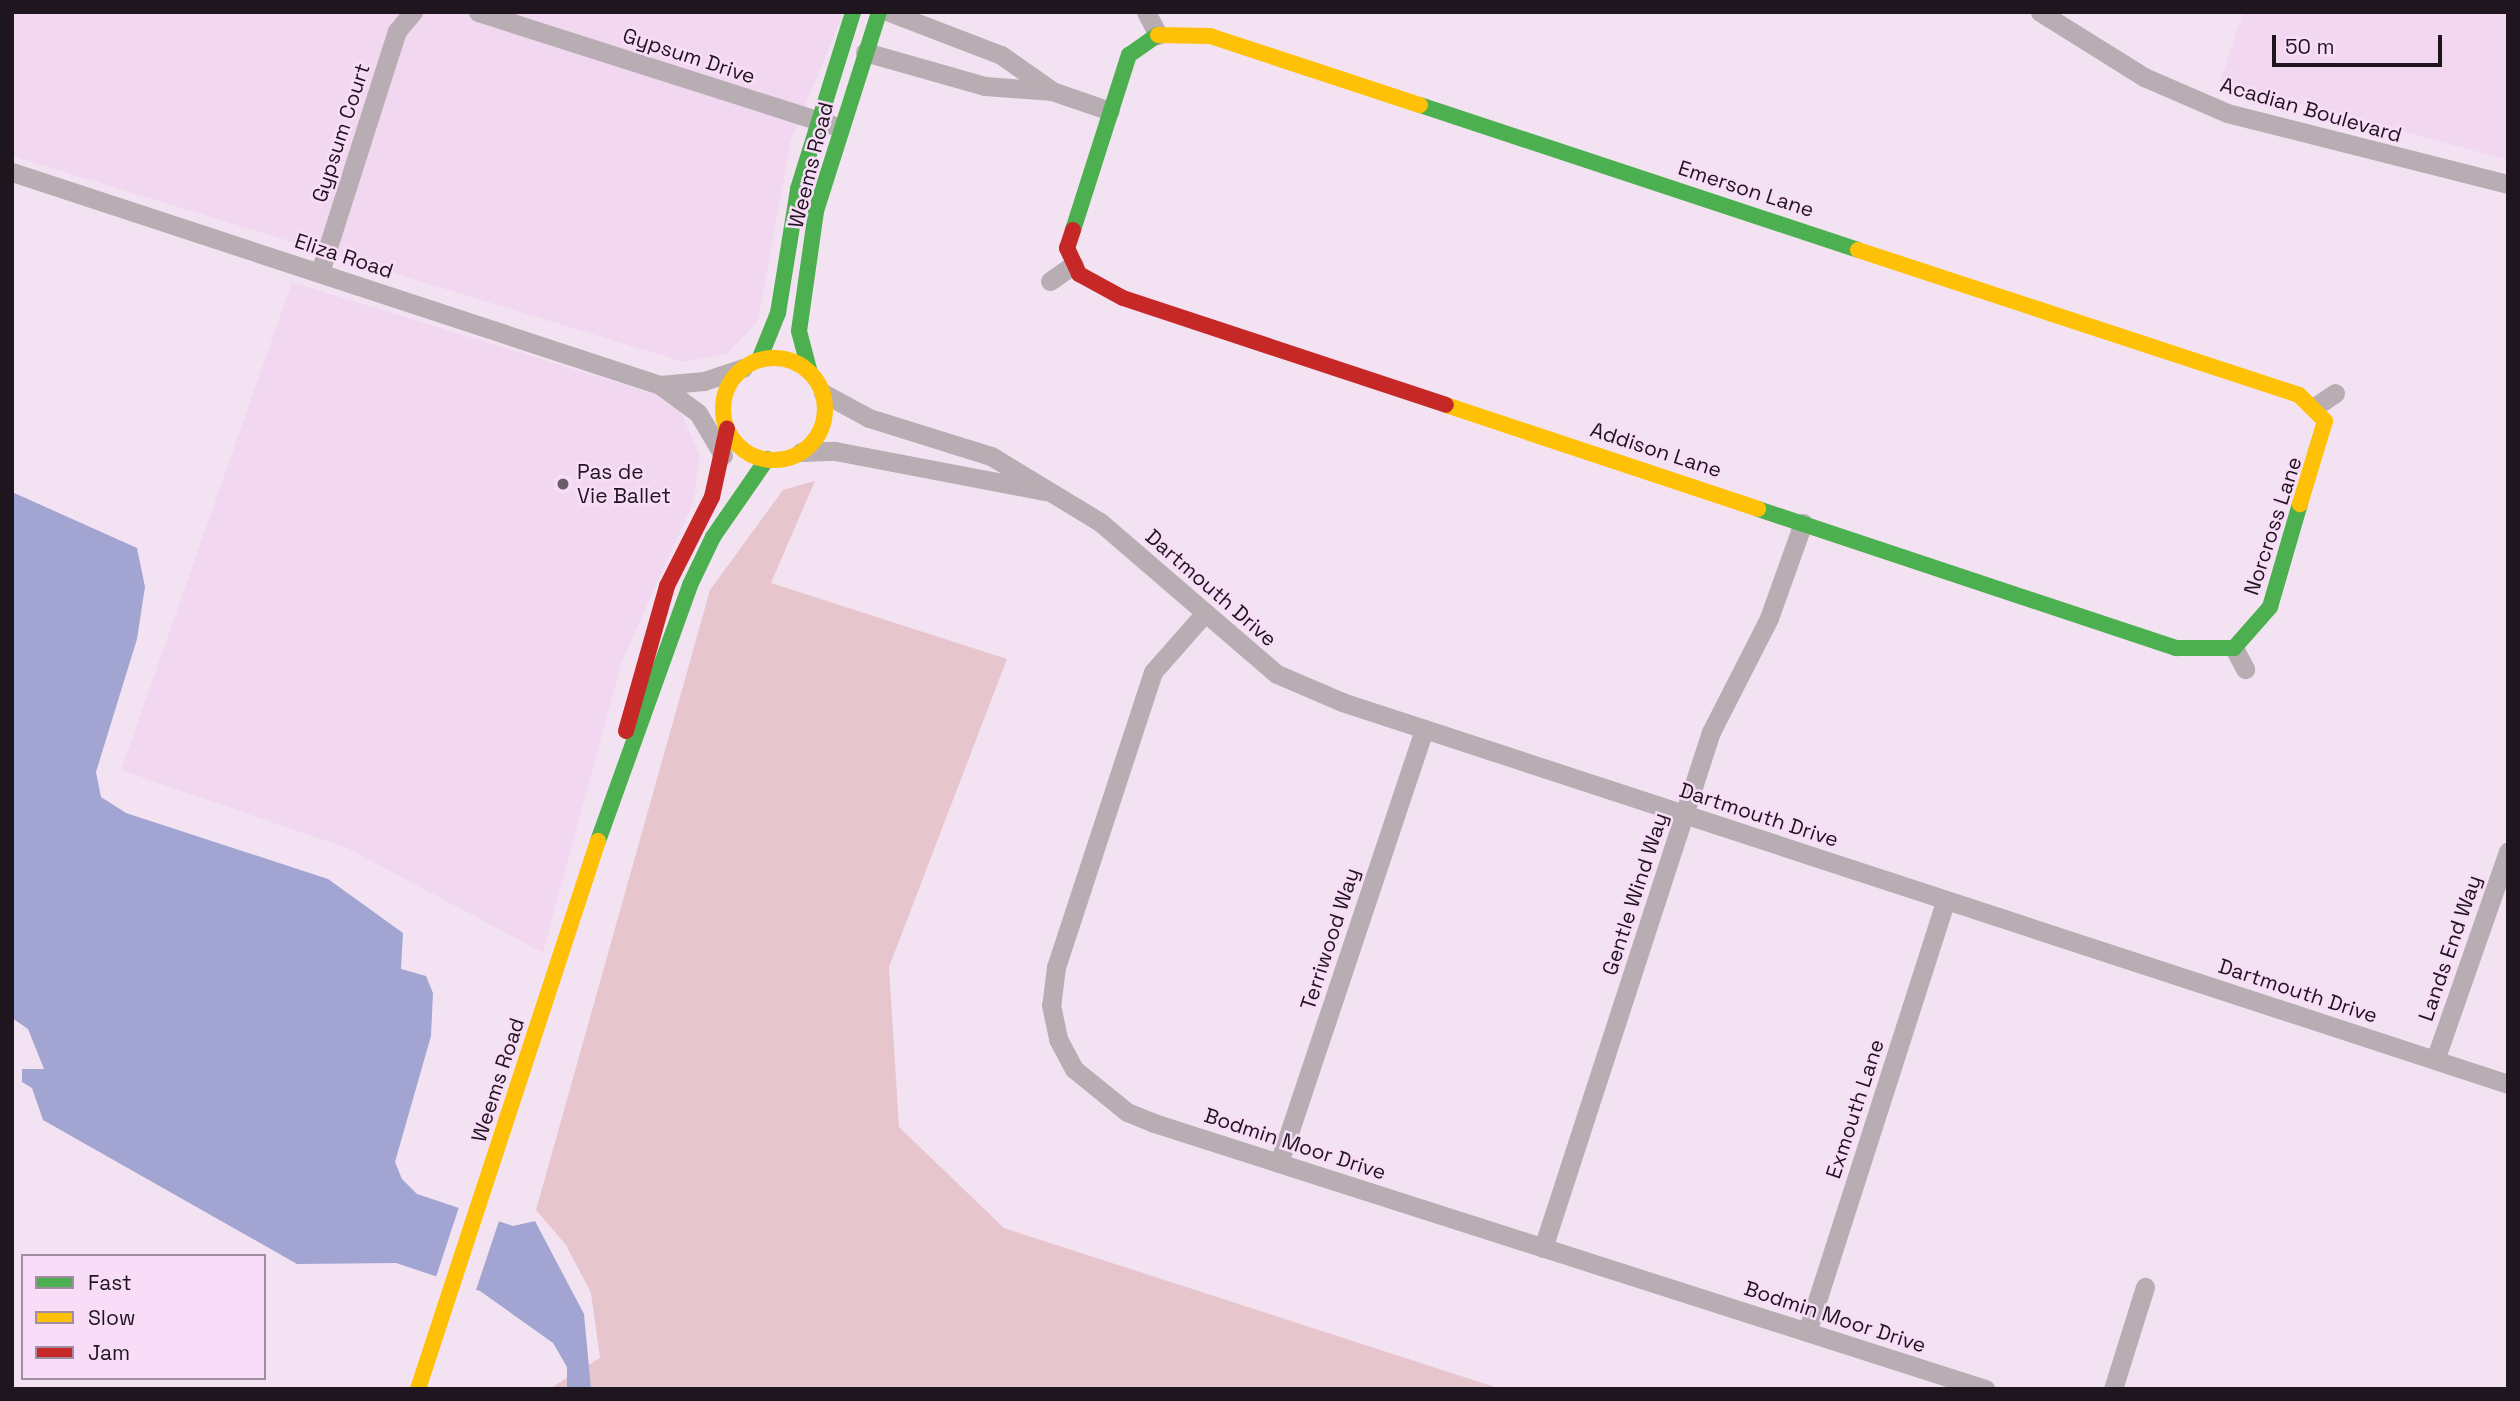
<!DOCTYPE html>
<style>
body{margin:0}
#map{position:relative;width:2520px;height:1401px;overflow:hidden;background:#f3e3f2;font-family:"Space Grotesk",sans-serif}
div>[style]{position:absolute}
.built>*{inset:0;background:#f1d8f0}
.green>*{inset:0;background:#e7c5cc}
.water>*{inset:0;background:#a2a5d2}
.pier>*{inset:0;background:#f3e3f2}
.street>*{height:19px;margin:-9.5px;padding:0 9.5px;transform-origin:9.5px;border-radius:9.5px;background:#b8adb2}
.fast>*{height:16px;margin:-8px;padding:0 8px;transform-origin:8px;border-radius:8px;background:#4caf50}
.slow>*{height:16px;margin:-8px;padding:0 8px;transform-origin:8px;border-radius:8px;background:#ffc107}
.slow>.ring{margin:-8px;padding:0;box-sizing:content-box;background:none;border:16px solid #ffc107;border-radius:50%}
.jam>*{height:16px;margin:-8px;padding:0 8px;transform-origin:8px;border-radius:8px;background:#c62828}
.dots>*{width:19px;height:19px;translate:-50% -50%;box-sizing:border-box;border:4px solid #f9ddf8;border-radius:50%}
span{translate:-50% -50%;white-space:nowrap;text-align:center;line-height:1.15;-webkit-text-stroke:5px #f9ddf8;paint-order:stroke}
.street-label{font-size:21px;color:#1e151e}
.poi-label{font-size:21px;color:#1e151e}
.left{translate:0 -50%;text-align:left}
.frame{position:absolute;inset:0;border:14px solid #1e151e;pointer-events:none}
.legend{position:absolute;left:21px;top:1254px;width:245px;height:126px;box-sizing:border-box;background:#f9ddf8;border:2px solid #a18da1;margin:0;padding:9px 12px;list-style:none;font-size:21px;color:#1e151e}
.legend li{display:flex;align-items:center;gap:14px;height:35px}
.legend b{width:35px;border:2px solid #a18da1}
.scale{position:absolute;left:2272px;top:35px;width:170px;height:32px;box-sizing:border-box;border:4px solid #1e151e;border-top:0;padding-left:9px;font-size:21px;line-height:24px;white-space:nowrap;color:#1e151e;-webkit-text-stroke:5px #f9ddf8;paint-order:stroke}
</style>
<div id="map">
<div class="built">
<i style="clip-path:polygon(12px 12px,844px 12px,791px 140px,758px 321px,726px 355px,683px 362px,12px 156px)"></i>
<i style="clip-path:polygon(2243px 12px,2508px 12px,2508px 160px,2220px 82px)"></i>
<i style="clip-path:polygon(292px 282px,667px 398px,680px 410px,700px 456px,693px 503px,622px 661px,543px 953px,349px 849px,121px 770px)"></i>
</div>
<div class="green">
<i style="clip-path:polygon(815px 481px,771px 583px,1007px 659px,889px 967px,899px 1127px,1004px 1228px,1501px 1389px,549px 1389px,600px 1358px,591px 1293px,566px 1245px,536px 1210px,710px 590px,783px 490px)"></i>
</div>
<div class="water">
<i style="clip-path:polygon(12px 492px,137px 548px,145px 587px,137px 639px,96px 772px,101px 797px,126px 813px,328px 879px,403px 933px,401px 969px,426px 976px,433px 993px,431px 1036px,395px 1162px,402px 1179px,417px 1194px,513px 1226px,535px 1221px,584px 1314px,591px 1389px,567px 1389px,567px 1367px,553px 1343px,480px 1291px,396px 1263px,297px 1264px,43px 1120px,32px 1088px,22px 1082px,22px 1069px,44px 1069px,28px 1029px,12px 1018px)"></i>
</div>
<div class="pier">
<i style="clip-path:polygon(460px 1204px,500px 1218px,475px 1293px,435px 1280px)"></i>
</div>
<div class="street">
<i style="left:478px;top:12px;width:372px;rotate:17.7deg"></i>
<i style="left:889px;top:12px;width:120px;rotate:21deg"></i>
<i style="left:1001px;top:55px;width:61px;rotate:35deg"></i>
<i style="left:1146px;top:12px;width:26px;rotate:62deg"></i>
<i style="left:2040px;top:12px;width:123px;rotate:32deg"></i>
<i style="left:2144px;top:77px;width:90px;rotate:23.4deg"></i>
<i style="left:2227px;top:113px;width:290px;rotate:14.2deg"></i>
<i style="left:865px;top:52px;width:125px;rotate:15.8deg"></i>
<i style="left:985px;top:86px;width:67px;rotate:4.3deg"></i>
<i style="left:1052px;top:91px;width:61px;rotate:19deg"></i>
<i style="left:12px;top:172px;width:682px;rotate:18.2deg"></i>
<i style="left:660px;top:385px;width:47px;rotate:36.4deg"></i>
<i style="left:698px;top:413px;width:49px;rotate:59.2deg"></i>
<i style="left:320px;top:272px;width:253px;rotate:-72.3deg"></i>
<i style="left:397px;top:31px;width:25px;rotate:-50deg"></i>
<i style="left:1050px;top:281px;width:29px;rotate:-35deg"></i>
<i style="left:660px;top:385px;width:44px;rotate:-5.2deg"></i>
<i style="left:704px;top:381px;width:41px;rotate:-18.4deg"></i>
<i style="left:823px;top:393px;width:52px;rotate:28.5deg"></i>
<i style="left:869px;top:418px;width:128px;rotate:17.3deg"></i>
<i style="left:991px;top:456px;width:127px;rotate:31.2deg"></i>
<i style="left:1100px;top:522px;width:233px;rotate:40.7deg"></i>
<i style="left:1277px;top:674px;width:71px;rotate:23.3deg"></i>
<i style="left:1342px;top:702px;width:1227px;rotate:18.14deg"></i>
<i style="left:2316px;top:406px;width:23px;rotate:-34deg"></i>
<i style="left:801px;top:452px;width:34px;rotate:-2deg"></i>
<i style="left:835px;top:451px;width:214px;rotate:10.8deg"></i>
<i style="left:1204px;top:614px;width:77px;rotate:131.3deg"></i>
<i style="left:1153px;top:672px;width:311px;rotate:108.2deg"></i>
<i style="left:1056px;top:967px;width:38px;rotate:97deg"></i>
<i style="left:1051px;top:1005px;width:35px;rotate:78deg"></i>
<i style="left:1058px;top:1039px;width:34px;rotate:62deg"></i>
<i style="left:1074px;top:1069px;width:68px;rotate:39.1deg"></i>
<i style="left:1127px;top:1112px;width:29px;rotate:22deg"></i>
<i style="left:1154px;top:1123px;width:873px;rotate:17.75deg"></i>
<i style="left:2234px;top:648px;width:24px;rotate:62deg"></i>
<i style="left:2435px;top:1060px;width:221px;rotate:-70.7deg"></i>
<i style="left:1279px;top:1163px;width:458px;rotate:-71.5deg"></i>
<i style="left:1543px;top:1248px;width:543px;rotate:-71.97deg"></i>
<i style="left:1711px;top:732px;width:128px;rotate:-63deg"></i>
<i style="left:1769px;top:618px;width:101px;rotate:-70.3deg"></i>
<i style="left:1807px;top:1332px;width:454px;rotate:-72.2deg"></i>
<i style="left:2113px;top:1389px;width:107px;rotate:-72.6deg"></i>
</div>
<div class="fast">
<i style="left:1420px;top:105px;width:461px;rotate:18.3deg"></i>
<i style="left:1073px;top:230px;width:184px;rotate:-72.3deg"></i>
<i style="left:1129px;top:55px;width:35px;rotate:-35deg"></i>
<i style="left:759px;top:360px;width:51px;rotate:-68deg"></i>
<i style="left:778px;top:313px;width:126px;rotate:-80.8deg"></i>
<i style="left:798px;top:189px;width:185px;rotate:-72.7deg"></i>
<i style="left:810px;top:373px;width:43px;rotate:-104.7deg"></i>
<i style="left:799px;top:331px;width:121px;rotate:-81.9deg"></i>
<i style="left:816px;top:211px;width:209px;rotate:-72.4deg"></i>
<i style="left:1758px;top:509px;width:441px;rotate:18.4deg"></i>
<i style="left:2176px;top:648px;width:58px"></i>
<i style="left:2234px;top:648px;width:55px;rotate:-48.7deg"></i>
<i style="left:2270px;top:607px;width:107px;rotate:-73.8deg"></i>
<i style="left:598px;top:841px;width:272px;rotate:-70.2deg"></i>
<i style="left:690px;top:585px;width:53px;rotate:-64.4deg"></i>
<i style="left:713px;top:537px;width:95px;rotate:-55.3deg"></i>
</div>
<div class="slow">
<i style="left:1158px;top:35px;width:52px;rotate:1.1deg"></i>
<i style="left:1210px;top:36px;width:221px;rotate:18.2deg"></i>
<i style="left:1858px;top:250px;width:464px;rotate:18.2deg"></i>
<i style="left:2299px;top:395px;width:37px;rotate:45deg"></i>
<i style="left:2325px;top:421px;width:87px;rotate:106.8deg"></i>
<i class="ring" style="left:723px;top:358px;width:86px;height:86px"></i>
<i style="left:1446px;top:405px;width:329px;rotate:18.4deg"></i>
<i style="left:418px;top:1389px;width:577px;rotate:-71.82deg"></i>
</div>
<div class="jam">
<i style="left:1073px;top:230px;width:19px;rotate:108deg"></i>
<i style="left:1067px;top:248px;width:29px;rotate:65deg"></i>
<i style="left:1079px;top:274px;width:50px;rotate:28.6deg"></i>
<i style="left:1123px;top:298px;width:340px;rotate:18.3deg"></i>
<i style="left:626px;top:731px;width:151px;rotate:-74.2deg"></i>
<i style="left:667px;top:586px;width:100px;rotate:-63.2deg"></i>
<i style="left:712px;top:497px;width:70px;rotate:-77.6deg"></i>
</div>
<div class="dots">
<i style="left:563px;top:484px;background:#695d68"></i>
</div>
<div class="street-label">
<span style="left:689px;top:56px;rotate:18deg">Gypsum Drive</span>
<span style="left:2311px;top:110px;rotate:16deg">Acadian Boulevard</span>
<span style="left:341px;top:133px;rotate:-72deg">Gypsum Court</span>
<span style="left:811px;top:165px;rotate:-76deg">Weems Road</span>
<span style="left:1746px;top:189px;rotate:18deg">Emerson Lane</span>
<span style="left:344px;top:256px;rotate:18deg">Eliza Road</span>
<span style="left:1656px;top:450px;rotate:18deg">Addison Lane</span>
<span style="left:2273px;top:526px;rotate:-72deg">Norcross Lane</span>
<span style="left:1211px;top:588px;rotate:41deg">Dartmouth Drive</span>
<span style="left:1759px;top:815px;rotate:18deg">Dartmouth Drive</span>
<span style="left:1635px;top:894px;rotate:-72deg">Gentle Wind Way</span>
<span style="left:1330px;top:939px;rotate:-72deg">Terriwood Way</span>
<span style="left:2450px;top:948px;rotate:-71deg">Lands End Way</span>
<span style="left:2298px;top:991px;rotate:18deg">Dartmouth Drive</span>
<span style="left:498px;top:1080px;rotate:-72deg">Weems Road</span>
<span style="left:1855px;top:1109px;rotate:-72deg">Exmouth Lane</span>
<span style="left:1295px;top:1144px;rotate:18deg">Bodmin Moor Drive</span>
<span style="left:1835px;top:1317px;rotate:18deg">Bodmin Moor Drive</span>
</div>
<div class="poi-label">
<span class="left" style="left:577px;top:484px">Pas de<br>Vie Ballet</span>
</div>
<div class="frame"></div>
<ul class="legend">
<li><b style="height:9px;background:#4caf50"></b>Fast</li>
<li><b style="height:9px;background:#ffc107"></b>Slow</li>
<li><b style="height:9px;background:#c62828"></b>Jam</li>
</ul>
<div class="scale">50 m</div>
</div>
